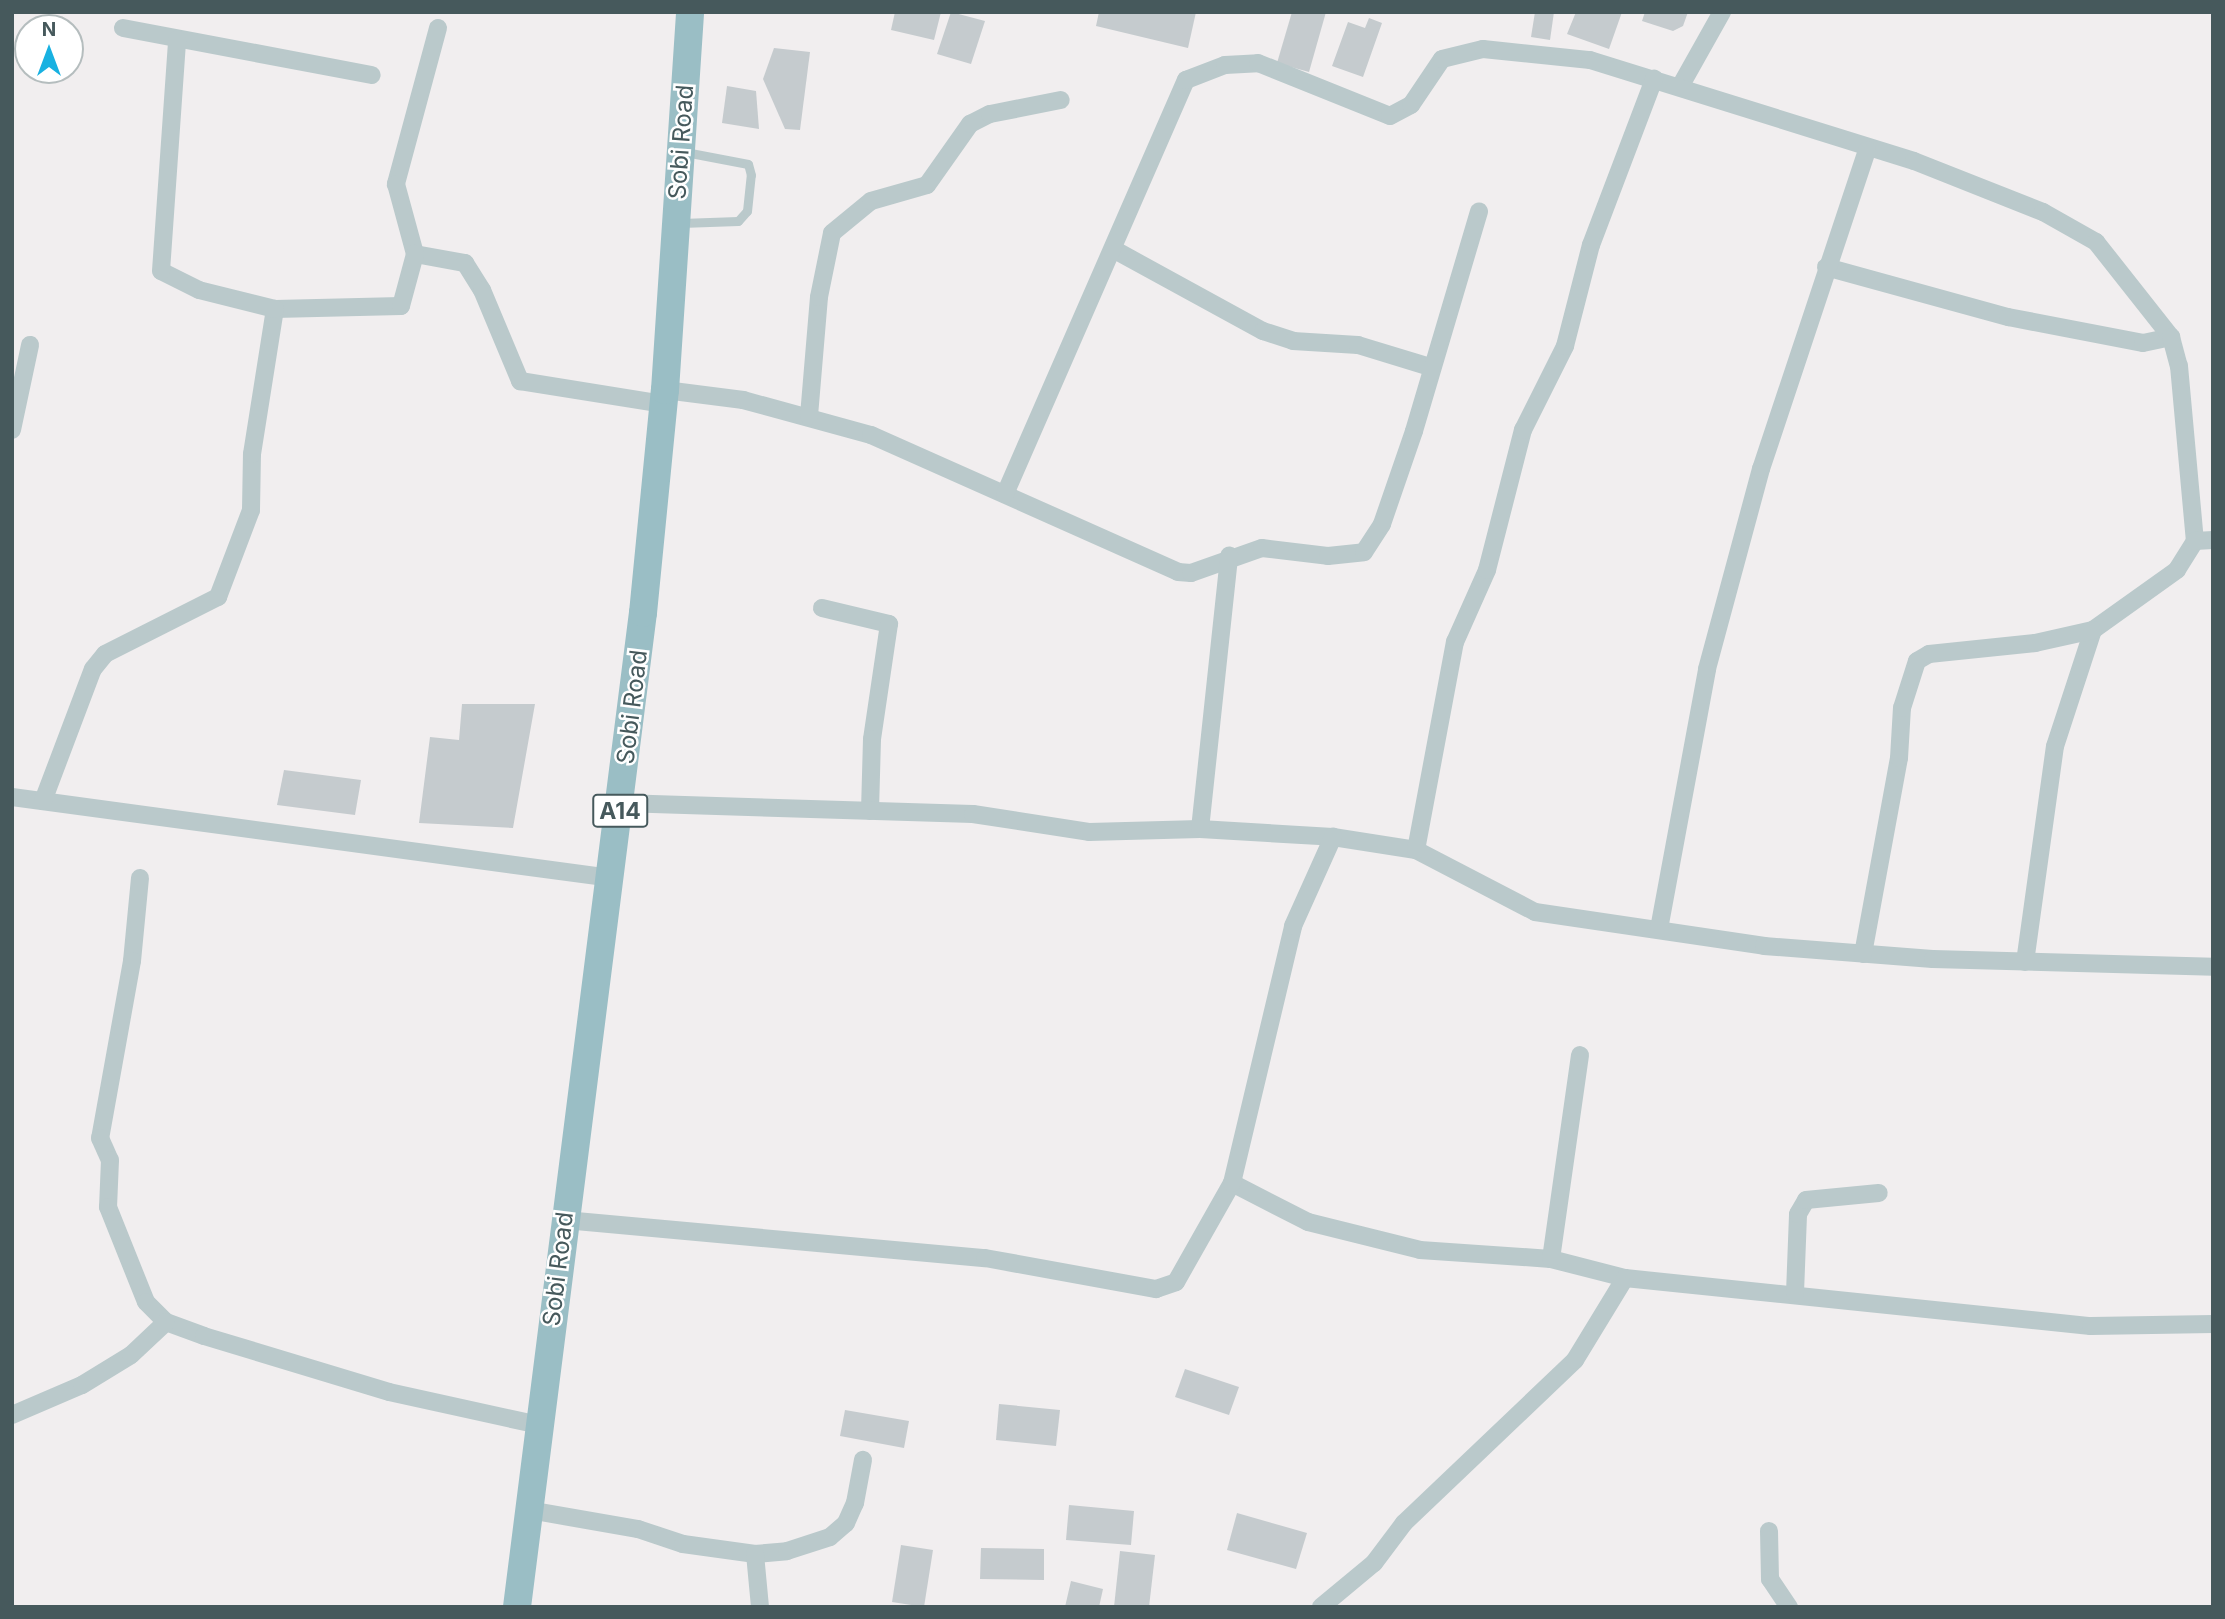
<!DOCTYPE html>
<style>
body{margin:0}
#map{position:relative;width:2225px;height:1619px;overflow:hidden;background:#f1eeef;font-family:Inter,sans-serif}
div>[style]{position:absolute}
.building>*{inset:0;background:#c5cbce}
.service>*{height:9px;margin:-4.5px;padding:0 4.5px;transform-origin:4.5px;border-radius:4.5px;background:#bac9cb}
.minor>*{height:18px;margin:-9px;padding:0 9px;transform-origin:9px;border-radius:9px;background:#bac9cb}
.trunk>*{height:28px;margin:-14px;padding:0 14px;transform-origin:14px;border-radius:14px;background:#9abec5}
span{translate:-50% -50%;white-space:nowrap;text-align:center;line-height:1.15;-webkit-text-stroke:5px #fff;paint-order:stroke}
.shield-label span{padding:2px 5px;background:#fff;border:2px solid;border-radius:5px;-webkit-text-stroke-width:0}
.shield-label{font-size:23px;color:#46595c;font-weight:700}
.street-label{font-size:24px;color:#46595c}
.frame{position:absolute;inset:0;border:14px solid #46595c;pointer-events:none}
.north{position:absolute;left:14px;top:14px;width:70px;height:70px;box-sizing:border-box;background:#fff;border:2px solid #b5bdbe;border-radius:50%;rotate:0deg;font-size:19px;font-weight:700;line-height:28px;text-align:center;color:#46595c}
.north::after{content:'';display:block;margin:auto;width:24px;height:32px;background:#18b1e1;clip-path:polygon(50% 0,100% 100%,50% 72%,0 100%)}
</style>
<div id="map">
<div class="building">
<i style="clip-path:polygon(895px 12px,941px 12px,934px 40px,891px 30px)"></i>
<i style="clip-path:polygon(951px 12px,985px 21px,971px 64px,937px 54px)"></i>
<i style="clip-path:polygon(1099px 12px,1196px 12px,1188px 48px,1096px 26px)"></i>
<i style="clip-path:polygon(1292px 12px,1326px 12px,1309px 72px,1277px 63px)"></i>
<i style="clip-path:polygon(1535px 12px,1554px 12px,1550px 40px,1531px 37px)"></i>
<i style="clip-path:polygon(1576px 12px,1622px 12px,1609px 49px,1567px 34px)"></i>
<i style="clip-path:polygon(1645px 12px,1688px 12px,1683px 26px,1673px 31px,1642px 21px)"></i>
<i style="clip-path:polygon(1369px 18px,1382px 23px,1363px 77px,1332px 66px,1348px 22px,1365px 28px)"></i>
<i style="clip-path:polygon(774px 48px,810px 52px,800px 130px,785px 129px,763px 79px)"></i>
<i style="clip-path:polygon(727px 86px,756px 91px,759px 129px,722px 123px)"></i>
<i style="clip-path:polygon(462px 704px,535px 704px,513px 828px,419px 823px,430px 737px,459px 740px)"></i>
<i style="clip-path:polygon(284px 770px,361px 780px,355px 815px,277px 805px)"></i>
<i style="clip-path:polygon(1185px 1369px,1239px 1387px,1229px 1415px,1175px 1397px)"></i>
<i style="clip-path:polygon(999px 1404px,1060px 1410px,1056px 1446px,996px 1440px)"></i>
<i style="clip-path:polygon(845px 1410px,909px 1421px,904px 1448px,840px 1436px)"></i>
<i style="clip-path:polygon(1069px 1505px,1134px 1511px,1131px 1545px,1066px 1540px)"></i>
<i style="clip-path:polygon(1237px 1513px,1307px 1533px,1296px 1569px,1227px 1550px)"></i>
<i style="clip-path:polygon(901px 1545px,933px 1550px,924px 1607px,892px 1602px)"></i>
<i style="clip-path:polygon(981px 1548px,1044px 1549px,1044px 1580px,980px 1579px)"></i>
<i style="clip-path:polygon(1120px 1551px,1155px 1555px,1149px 1607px,1114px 1607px)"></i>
<i style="clip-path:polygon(1071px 1581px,1103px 1589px,1099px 1607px,1065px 1607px)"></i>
</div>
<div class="service">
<i style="left:681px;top:223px;width:57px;rotate:-2deg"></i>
<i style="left:738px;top:221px;width:13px;rotate:-48deg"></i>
<i style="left:747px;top:211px;width:36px;rotate:-84deg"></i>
<i style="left:751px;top:175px;width:11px;rotate:-105deg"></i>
<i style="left:748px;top:164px;width:64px;rotate:-169.2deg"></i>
</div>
<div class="minor">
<i style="left:123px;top:28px;width:253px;rotate:10.7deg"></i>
<i style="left:438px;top:28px;width:162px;rotate:105.1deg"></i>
<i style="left:396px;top:184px;width:73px;rotate:74.8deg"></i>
<i style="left:415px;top:254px;width:51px;rotate:10.2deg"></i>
<i style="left:465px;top:263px;width:32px;rotate:58deg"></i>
<i style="left:482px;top:290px;width:99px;rotate:67.3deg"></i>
<i style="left:520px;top:381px;width:146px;rotate:9.1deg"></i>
<i style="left:1681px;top:85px;width:84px;rotate:-60.7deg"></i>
<i style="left:1113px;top:249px;width:171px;rotate:28.7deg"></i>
<i style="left:1263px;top:331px;width:32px;rotate:18deg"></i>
<i style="left:1293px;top:341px;width:65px;rotate:3.5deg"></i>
<i style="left:1358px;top:345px;width:75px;rotate:17deg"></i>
<i style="left:1826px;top:267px;width:189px;rotate:15.4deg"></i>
<i style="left:2008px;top:317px;width:137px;rotate:10.9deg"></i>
<i style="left:2143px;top:343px;width:29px;rotate:-12deg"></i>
<i style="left:275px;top:309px;width:126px;rotate:-1.4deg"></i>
<i style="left:401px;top:306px;width:54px;rotate:-74.9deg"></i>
<i style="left:665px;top:390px;width:79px;rotate:7.3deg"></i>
<i style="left:743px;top:400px;width:133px;rotate:15.3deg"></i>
<i style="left:871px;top:435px;width:336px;rotate:24deg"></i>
<i style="left:1178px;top:572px;width:13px;rotate:4deg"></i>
<i style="left:1191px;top:573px;width:75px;rotate:-19.4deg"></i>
<i style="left:1262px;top:548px;width:66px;rotate:6.9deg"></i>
<i style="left:1328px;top:556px;width:36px;rotate:-6deg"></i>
<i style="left:1364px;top:552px;width:33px;rotate:-57deg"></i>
<i style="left:1382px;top:524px;width:98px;rotate:-71deg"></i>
<i style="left:1414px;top:431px;width:229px;rotate:-73.5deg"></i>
<i style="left:809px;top:416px;width:119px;rotate:-85.2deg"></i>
<i style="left:819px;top:297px;width:65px;rotate:-78.5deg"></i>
<i style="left:832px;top:233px;width:50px;rotate:-39.4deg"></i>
<i style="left:871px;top:201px;width:58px;rotate:-15.9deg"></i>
<i style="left:927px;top:185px;width:75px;rotate:-54.8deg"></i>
<i style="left:970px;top:124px;width:22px;rotate:-27deg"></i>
<i style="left:990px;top:114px;width:72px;rotate:-11.2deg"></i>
<i style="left:12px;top:430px;width:87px;rotate:-78deg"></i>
<i style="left:1005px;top:494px;width:452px;rotate:-66.4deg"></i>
<i style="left:1186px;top:80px;width:42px;rotate:-21deg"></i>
<i style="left:1225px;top:65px;width:33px;rotate:-3deg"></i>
<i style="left:1258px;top:63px;width:142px;rotate:21.9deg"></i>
<i style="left:1390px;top:116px;width:24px;rotate:-28deg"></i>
<i style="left:1411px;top:105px;width:55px;rotate:-56deg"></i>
<i style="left:1442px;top:59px;width:42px;rotate:-13.7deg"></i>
<i style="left:1483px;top:49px;width:108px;rotate:5.9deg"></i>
<i style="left:1590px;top:60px;width:339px;rotate:17.3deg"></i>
<i style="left:1914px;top:161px;width:139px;rotate:21.6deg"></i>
<i style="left:2043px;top:212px;width:61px;rotate:29.5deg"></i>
<i style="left:2096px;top:242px;width:121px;rotate:51.7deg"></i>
<i style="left:2171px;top:337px;width:30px;rotate:75deg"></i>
<i style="left:2179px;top:366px;width:176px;rotate:84.8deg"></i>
<i style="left:2195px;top:541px;width:34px;rotate:122deg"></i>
<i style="left:2177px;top:570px;width:103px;rotate:144.5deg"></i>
<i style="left:2093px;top:630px;width:122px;rotate:108.1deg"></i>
<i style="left:2055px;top:746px;width:218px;rotate:97.9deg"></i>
<i style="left:2195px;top:541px;width:18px;rotate:-3deg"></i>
<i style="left:822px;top:608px;width:69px;rotate:13.4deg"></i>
<i style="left:889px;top:624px;width:116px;rotate:98.4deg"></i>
<i style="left:872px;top:739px;width:72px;rotate:91.6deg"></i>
<i style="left:12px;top:797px;width:604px;rotate:7.7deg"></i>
<i style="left:43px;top:801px;width:141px;rotate:-69.3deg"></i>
<i style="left:93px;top:669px;width:19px;rotate:-51deg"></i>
<i style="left:105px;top:654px;width:127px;rotate:-26.8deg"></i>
<i style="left:218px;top:597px;width:93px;rotate:-69.2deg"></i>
<i style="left:251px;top:510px;width:56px;rotate:-89deg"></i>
<i style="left:252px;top:454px;width:147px;rotate:-81deg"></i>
<i style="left:275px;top:309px;width:78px;rotate:-166deg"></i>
<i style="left:199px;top:290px;width:42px;rotate:-153.4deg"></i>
<i style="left:161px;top:271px;width:232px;rotate:-86deg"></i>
<i style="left:621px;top:803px;width:352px;rotate:1.8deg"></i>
<i style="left:973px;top:814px;width:117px;rotate:8.8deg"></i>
<i style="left:1089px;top:832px;width:111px;rotate:-1.5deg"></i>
<i style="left:1200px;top:829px;width:133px;rotate:3.4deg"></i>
<i style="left:1333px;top:837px;width:84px;rotate:8.9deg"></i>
<i style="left:1416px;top:850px;width:134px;rotate:27.5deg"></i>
<i style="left:1535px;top:912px;width:232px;rotate:8.4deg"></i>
<i style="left:1764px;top:946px;width:169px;rotate:4.4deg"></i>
<i style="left:1933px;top:959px;width:280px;rotate:1.6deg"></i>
<i style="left:1200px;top:829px;width:275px;rotate:-83.9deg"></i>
<i style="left:1416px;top:850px;width:212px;rotate:-79.4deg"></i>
<i style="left:1455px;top:642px;width:79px;rotate:-66deg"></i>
<i style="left:1487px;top:570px;width:145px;rotate:-75.6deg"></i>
<i style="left:1523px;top:430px;width:94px;rotate:-63.4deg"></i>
<i style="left:1565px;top:346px;width:104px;rotate:-75.6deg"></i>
<i style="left:1591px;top:245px;width:178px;rotate:-69.2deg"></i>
<i style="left:140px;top:878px;width:83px;rotate:95.5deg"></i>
<i style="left:132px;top:961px;width:180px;rotate:100.2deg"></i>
<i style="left:100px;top:1138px;width:24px;rotate:66deg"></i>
<i style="left:110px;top:1160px;width:47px;rotate:92.4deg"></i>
<i style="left:108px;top:1207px;width:102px;rotate:68.2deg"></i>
<i style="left:146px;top:1302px;width:28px;rotate:45deg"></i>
<i style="left:166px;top:1322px;width:40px;rotate:20.2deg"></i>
<i style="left:204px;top:1336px;width:193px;rotate:16.8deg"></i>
<i style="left:389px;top:1392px;width:154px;rotate:12.4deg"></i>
<i style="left:1659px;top:929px;width:264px;rotate:-79.5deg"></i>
<i style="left:1707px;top:669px;width:207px;rotate:-74.9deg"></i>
<i style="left:1761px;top:469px;width:336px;rotate:-71.6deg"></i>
<i style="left:1863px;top:954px;width:199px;rotate:-79.6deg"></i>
<i style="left:1899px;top:758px;width:50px;rotate:-86.6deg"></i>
<i style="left:1902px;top:708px;width:49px;rotate:-72.3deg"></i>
<i style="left:1917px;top:661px;width:14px;rotate:-30deg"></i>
<i style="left:1929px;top:654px;width:107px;rotate:-5.9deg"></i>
<i style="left:2035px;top:643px;width:59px;rotate:-12.6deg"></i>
<i style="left:1232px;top:1183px;width:85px;rotate:27.2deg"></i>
<i style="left:1308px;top:1222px;width:115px;rotate:14deg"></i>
<i style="left:1420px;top:1250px;width:131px;rotate:3.9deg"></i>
<i style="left:1551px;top:1259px;width:76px;rotate:14.4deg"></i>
<i style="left:1625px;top:1278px;width:468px;rotate:5.9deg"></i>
<i style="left:2091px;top:1326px;width:122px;rotate:-0.9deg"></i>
<i style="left:565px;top:1220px;width:422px;rotate:5.2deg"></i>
<i style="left:985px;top:1258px;width:174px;rotate:10.3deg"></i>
<i style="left:1156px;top:1289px;width:21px;rotate:-19deg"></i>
<i style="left:1176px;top:1282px;width:114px;rotate:-60.5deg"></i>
<i style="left:1232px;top:1183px;width:264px;rotate:-76.6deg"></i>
<i style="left:1293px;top:926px;width:98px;rotate:-65.8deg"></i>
<i style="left:1551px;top:1259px;width:206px;rotate:-81.9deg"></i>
<i style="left:1795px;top:1293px;width:79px;rotate:-87.8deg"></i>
<i style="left:1798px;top:1214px;width:16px;rotate:-60deg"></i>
<i style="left:1806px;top:1200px;width:73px;rotate:-5.5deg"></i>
<i style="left:12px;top:1415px;width:76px;rotate:-23.2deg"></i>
<i style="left:82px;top:1385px;width:57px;rotate:-31.5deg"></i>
<i style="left:131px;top:1355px;width:48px;rotate:-43.3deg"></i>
<i style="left:529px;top:1510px;width:111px;rotate:9.9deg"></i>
<i style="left:638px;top:1529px;width:47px;rotate:18.4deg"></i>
<i style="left:683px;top:1544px;width:73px;rotate:7.9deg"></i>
<i style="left:755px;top:1554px;width:32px;rotate:-5deg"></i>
<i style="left:787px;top:1551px;width:45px;rotate:-18deg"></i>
<i style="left:830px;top:1537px;width:21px;rotate:-41deg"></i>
<i style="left:846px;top:1523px;width:22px;rotate:-66deg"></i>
<i style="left:855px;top:1503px;width:44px;rotate:-79.5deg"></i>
<i style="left:1769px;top:1531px;width:48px;rotate:88.8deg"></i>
<i style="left:1770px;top:1579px;width:34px;rotate:56deg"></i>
<i style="left:755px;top:1554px;width:53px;rotate:84.6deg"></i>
<i style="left:1321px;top:1607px;width:69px;rotate:-39.7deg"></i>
<i style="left:1374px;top:1563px;width:50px;rotate:-53.1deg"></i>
<i style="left:1404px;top:1523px;width:236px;rotate:-43.6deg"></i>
<i style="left:1575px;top:1360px;width:96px;rotate:-58.6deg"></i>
</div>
<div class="trunk">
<i style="left:517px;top:1607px;width:1002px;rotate:-82.78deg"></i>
<i style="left:643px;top:613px;width:224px;rotate:-84.4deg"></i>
<i style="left:665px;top:390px;width:379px;rotate:-86.2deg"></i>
</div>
<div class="shield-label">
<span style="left:620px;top:811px">A14</span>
</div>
<div class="street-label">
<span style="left:681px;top:142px;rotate:-86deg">Sobi Road</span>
<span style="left:632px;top:707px;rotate:-83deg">Sobi Road</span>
<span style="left:558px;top:1269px;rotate:-83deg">Sobi Road</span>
</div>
<div class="frame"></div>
<div class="north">N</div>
</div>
